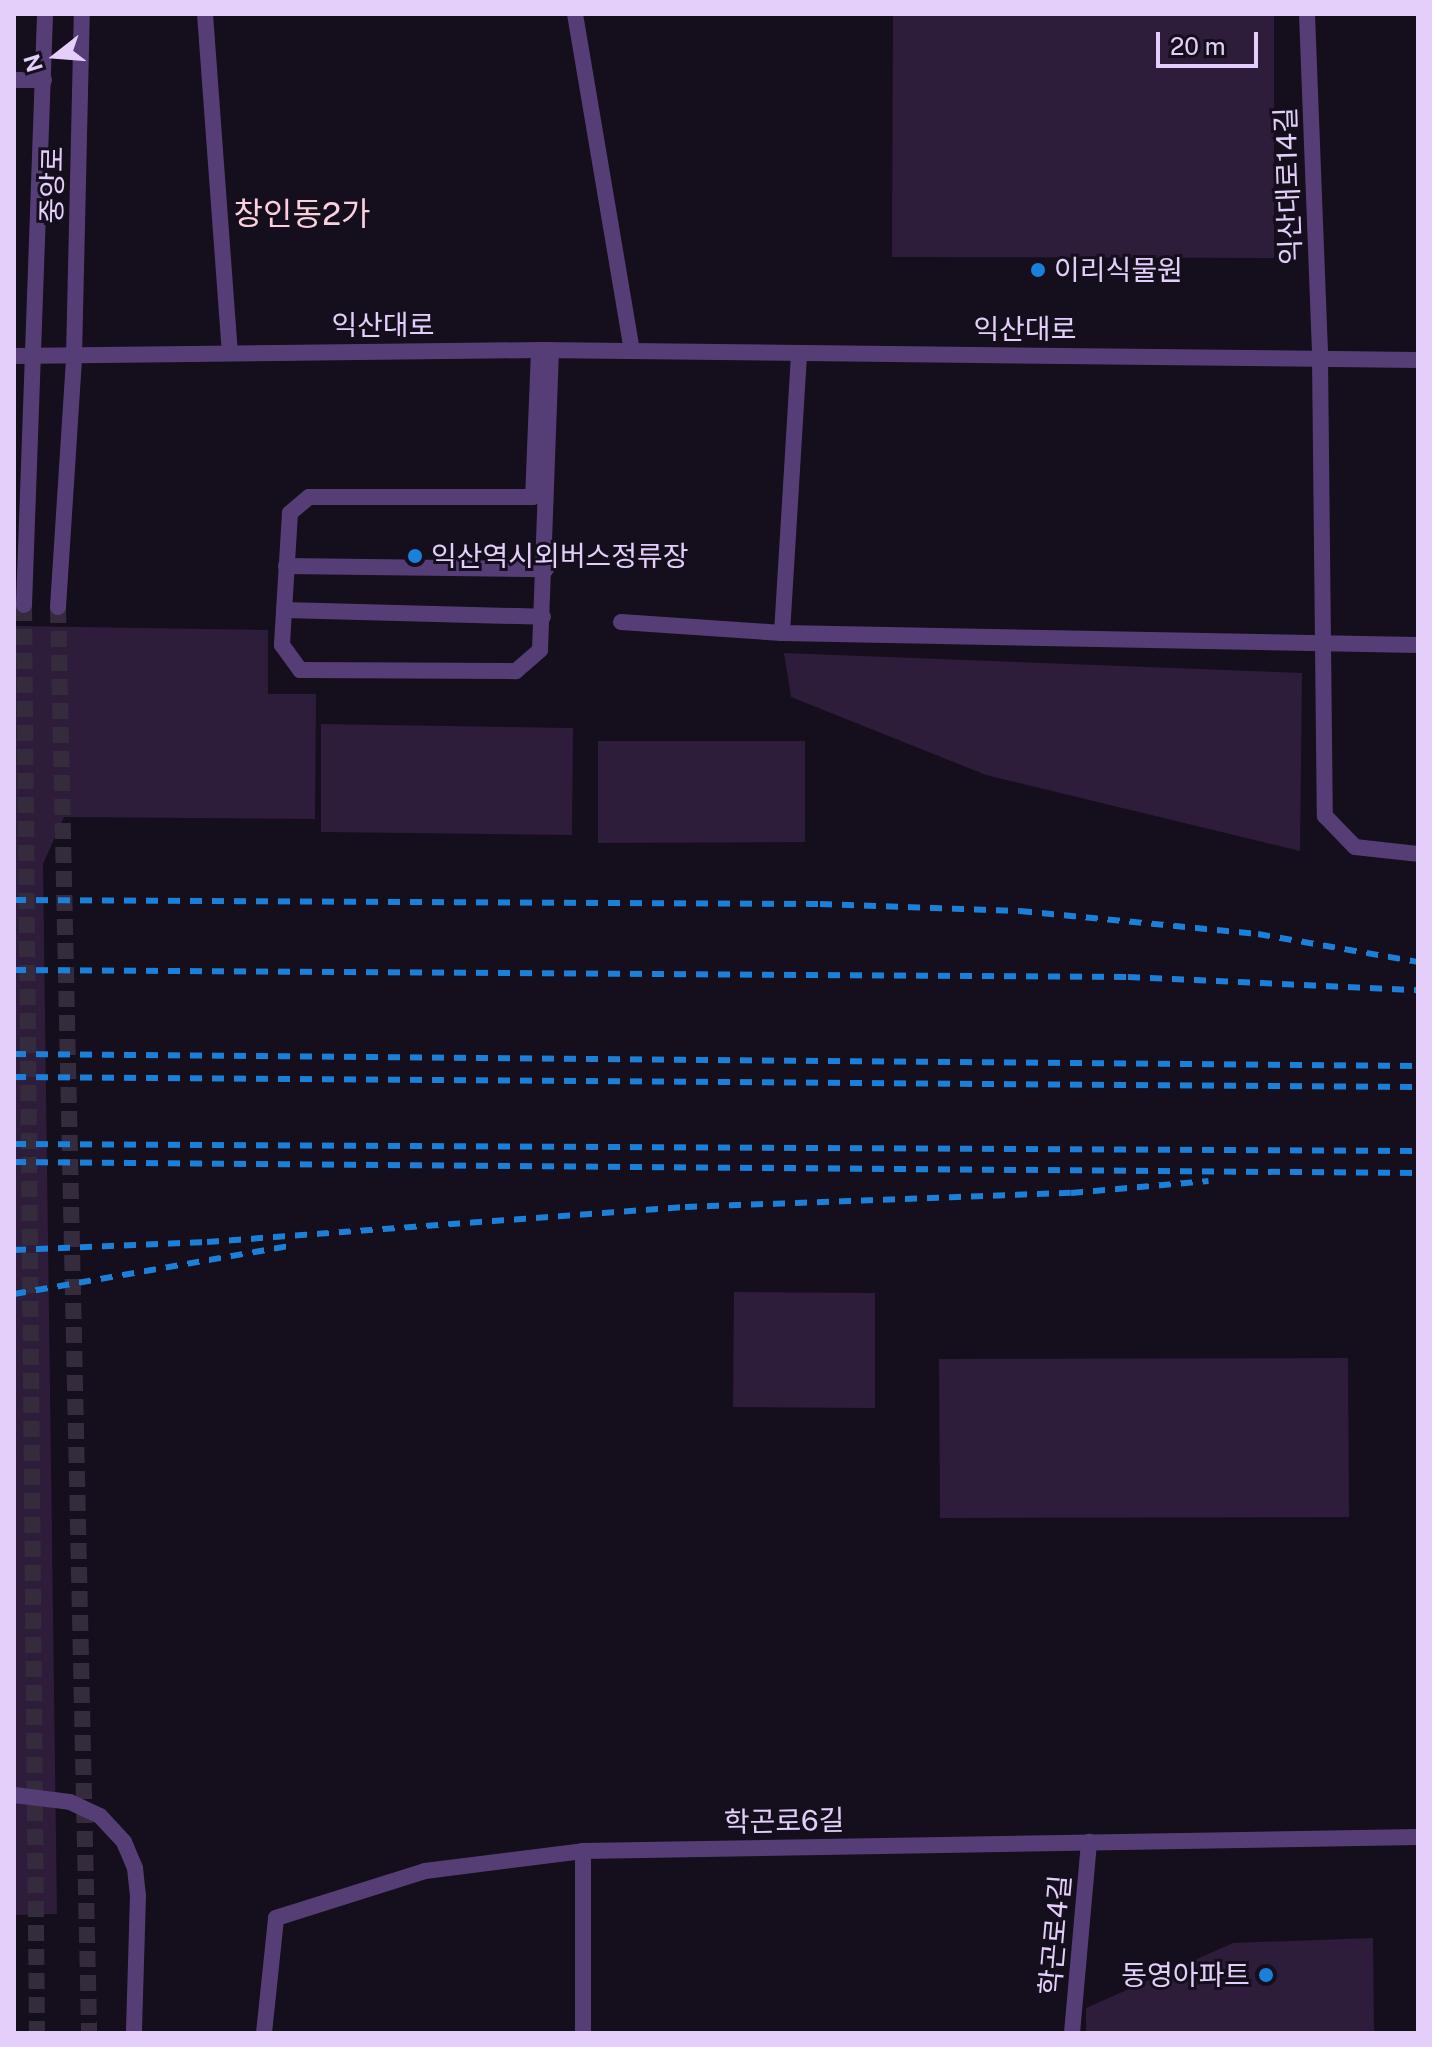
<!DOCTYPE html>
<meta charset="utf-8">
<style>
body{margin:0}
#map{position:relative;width:1432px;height:2047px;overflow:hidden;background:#150e1c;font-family:"Public Sans","Noto Sans KR",sans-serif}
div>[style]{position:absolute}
.building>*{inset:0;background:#2e1c3b}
.tertiary-tunnel>*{height:16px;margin-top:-8px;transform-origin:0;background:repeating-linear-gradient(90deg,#342b3d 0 16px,transparent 0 24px)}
.service>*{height:16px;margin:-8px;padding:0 8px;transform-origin:8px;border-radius:8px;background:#553e76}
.minor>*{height:16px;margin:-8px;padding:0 8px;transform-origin:8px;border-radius:8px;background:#553e76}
.tertiary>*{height:16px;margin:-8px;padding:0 8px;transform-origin:8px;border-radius:8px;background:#553e76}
.rail>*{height:6px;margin-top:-3px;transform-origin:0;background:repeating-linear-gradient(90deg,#1a80d9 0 12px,transparent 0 22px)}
.dots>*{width:22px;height:22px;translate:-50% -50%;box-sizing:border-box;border:4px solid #150e1c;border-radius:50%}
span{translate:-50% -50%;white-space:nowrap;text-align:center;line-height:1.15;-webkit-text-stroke:6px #150e1c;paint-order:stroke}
.street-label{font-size:28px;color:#e3cff9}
.poi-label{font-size:28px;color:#e3cff9}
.left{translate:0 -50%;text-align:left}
.right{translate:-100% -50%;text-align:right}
.quarter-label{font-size:32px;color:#f9d0db}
.frame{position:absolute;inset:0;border:16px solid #e3cff9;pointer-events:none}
.north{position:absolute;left:16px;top:16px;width:80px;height:80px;-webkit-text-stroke:6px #150e1c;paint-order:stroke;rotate:253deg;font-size:22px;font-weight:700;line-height:32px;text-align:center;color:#e3cff9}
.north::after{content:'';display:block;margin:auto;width:28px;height:36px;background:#e3cff9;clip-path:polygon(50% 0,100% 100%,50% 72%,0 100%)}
.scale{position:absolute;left:1156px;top:32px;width:102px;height:36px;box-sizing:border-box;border:4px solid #e3cff9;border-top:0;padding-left:10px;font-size:24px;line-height:28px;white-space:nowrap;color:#e3cff9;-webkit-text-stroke:6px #150e1c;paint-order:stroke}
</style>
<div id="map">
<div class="building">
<i style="clip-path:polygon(893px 14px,1274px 14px,1274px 258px,892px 257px)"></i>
<i style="clip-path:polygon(14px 626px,268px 630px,268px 694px,316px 694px,315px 819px,64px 817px,43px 864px,57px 1914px,14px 1915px)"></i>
<i style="clip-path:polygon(784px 653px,1302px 673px,1300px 851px,986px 775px,791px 697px)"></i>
<i style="clip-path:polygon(321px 724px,573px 728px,572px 835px,321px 832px)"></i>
<i style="clip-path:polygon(598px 741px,805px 741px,805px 842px,598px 843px)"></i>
<i style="clip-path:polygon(734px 1292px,875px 1293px,875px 1408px,733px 1407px)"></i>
<i style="clip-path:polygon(1348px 1358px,1349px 1517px,940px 1518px,939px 1359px)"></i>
<i style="clip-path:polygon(1373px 1938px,1374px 2033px,1086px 2033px,1086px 2008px,1233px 1943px)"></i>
</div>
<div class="tertiary-tunnel">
<i style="left:24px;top:605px;width:1428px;rotate:89.48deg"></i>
<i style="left:58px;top:607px;width:1426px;rotate:88.75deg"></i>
</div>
<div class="service">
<i style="left:14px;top:80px;width:30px"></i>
<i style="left:539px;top:350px;width:147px;rotate:92.3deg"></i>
<i style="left:533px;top:497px;width:224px;rotate:180deg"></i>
<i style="left:309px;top:497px;width:25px;rotate:140deg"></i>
<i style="left:290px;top:513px;width:132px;rotate:93.5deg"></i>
<i style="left:282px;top:645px;width:31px;rotate:54deg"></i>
<i style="left:300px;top:670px;width:216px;rotate:0.3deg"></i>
<i style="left:516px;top:671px;width:32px;rotate:-41deg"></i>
<i style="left:540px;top:650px;width:300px;rotate:-87.9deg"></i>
<i style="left:286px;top:566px;width:260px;rotate:0.7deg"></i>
<i style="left:284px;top:610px;width:259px;rotate:1.5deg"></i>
<i style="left:14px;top:1795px;width:56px;rotate:7.1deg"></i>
<i style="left:70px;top:1802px;width:33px;rotate:25deg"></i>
<i style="left:100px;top:1816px;width:35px;rotate:47deg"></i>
<i style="left:124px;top:1842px;width:28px;rotate:67deg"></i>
<i style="left:135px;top:1868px;width:27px;rotate:84deg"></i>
<i style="left:138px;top:1895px;width:138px;rotate:91.7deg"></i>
</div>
<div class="minor">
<i style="left:205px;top:14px;width:339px;rotate:85.8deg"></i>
<i style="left:575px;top:14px;width:341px;rotate:80.4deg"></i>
<i style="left:1307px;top:14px;width:343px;rotate:87.8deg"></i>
<i style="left:1320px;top:357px;width:459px;rotate:89.4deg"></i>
<i style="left:1325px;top:816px;width:43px;rotate:45.9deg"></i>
<i style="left:1355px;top:847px;width:63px;rotate:6.3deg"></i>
<i style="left:621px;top:622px;width:161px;rotate:3.9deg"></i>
<i style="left:782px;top:633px;width:636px;rotate:1.08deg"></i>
<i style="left:782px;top:633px;width:280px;rotate:-86.5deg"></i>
<i style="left:583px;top:1851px;width:182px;rotate:90deg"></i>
<i style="left:264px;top:2033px;width:116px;rotate:-84deg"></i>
<i style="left:276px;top:1918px;width:156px;rotate:-17.5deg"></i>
<i style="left:425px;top:1871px;width:159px;rotate:-7.2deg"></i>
<i style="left:583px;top:1851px;width:835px;rotate:-0.96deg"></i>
<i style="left:1072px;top:2033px;width:192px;rotate:-84.9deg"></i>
</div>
<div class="tertiary">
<i style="left:14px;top:356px;width:525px;rotate:-0.65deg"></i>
<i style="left:539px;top:350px;width:879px;rotate:0.65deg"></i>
<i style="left:24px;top:605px;width:591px;rotate:-87.96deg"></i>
<i style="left:58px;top:607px;width:251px;rotate:-86.3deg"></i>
<i style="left:74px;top:357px;width:343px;rotate:-88.7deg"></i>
</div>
<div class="rail">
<i style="left:14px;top:900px;width:806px;rotate:0.28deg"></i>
<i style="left:820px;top:904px;width:200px;rotate:2deg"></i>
<i style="left:1020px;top:911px;width:239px;rotate:5.5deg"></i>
<i style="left:1258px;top:934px;width:162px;rotate:9.9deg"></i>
<i style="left:14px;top:970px;width:1114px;rotate:0.36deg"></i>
<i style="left:1128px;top:977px;width:290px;rotate:2.6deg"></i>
<i style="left:14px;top:1054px;width:1404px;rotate:0.49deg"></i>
<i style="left:14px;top:1077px;width:1404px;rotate:0.41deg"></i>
<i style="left:14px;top:1144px;width:1404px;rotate:0.29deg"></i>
<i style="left:14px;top:1162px;width:1404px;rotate:0.45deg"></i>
<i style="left:14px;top:1250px;width:193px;rotate:-2.4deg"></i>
<i style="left:207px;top:1242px;width:479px;rotate:-4.2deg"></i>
<i style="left:685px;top:1207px;width:386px;rotate:-2.1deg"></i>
<i style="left:1071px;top:1193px;width:138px;rotate:-5deg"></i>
<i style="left:14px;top:1294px;width:280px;rotate:-9.9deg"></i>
</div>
<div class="dots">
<i style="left:1038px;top:270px;background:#1a80d9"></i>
<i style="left:415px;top:556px;background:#1a80d9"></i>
<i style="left:1266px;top:1975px;background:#1a80d9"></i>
</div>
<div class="street-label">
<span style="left:52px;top:185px;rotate:-89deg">중앙로</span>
<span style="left:1288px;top:186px;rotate:-92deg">익산대로14길</span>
<span style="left:383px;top:325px">익산대로</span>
<span style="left:1025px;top:329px">익산대로</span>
<span style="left:784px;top:1821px;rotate:-1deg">학곤로6길</span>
<span style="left:1055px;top:1935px;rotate:-85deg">학곤로4길</span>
</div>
<div class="poi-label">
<span class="left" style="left:1054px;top:270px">이리식물원</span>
<span class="left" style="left:431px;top:556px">익산역시외버스정류장</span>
<span class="right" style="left:1250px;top:1975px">동영아파트</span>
</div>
<div class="quarter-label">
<span style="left:302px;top:214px">창인동2가</span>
</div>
<div class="frame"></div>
<div class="north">N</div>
<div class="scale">20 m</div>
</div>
